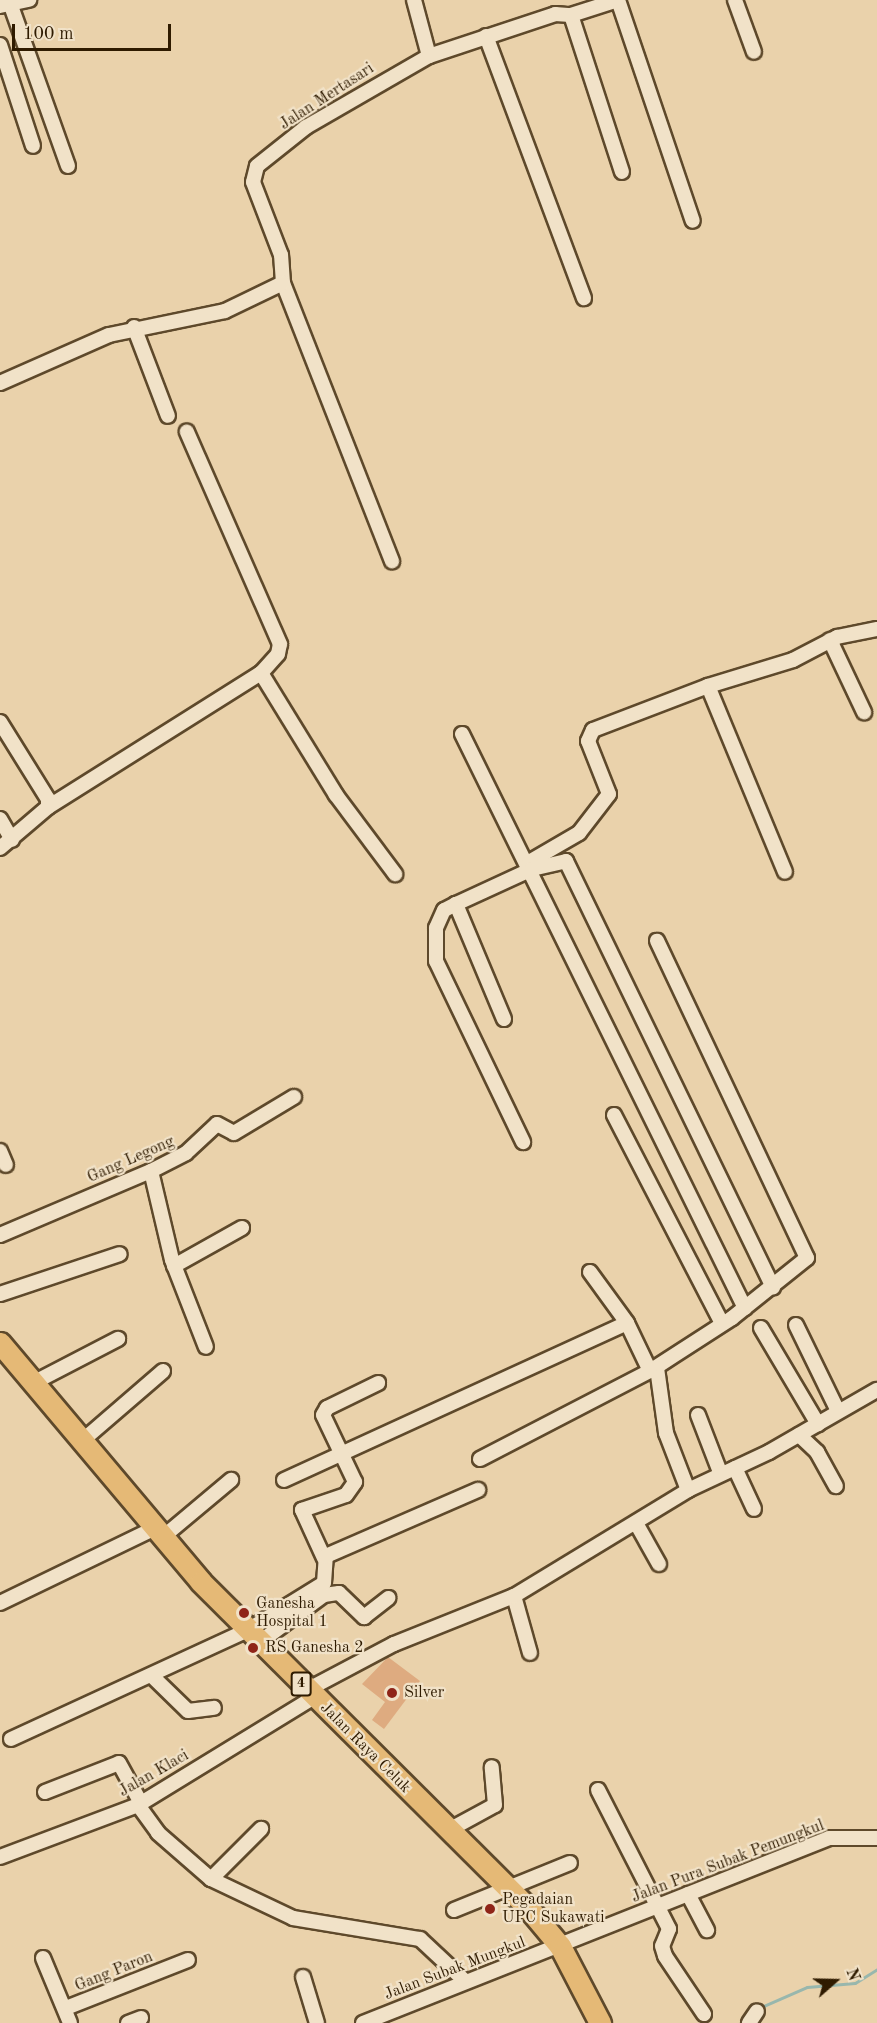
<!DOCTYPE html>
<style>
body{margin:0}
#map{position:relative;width:877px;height:2023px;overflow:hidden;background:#ead2ab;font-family:"Old Standard TT",serif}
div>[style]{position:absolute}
.stream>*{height:3px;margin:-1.5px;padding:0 1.5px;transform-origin:1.5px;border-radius:1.5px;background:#98b7ad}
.building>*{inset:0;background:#deab80}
.roads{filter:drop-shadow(2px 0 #5e492b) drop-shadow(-2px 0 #5e492b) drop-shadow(0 2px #5e492b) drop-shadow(0 -2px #5e492b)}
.minor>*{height:14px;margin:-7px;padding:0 7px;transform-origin:7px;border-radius:7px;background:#f1e2c8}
.highway>*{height:21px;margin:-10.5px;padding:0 10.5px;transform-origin:10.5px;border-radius:10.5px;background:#e5b976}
.dots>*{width:16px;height:16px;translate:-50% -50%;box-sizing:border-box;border:3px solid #f1e2c8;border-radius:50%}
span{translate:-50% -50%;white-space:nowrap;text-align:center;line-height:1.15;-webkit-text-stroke:4.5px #f1e2c8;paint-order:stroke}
.shield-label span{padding:2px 4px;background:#f1e2c8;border:2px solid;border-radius:4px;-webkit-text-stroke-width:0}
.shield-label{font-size:15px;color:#2f1b00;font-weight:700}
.street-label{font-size:16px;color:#2f1b00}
.poi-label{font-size:16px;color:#2f1b00}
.left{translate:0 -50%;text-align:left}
.north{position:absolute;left:805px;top:1951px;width:60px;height:60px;-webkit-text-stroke:4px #f1e2c8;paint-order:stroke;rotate:70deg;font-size:16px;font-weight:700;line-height:24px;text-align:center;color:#2f1b00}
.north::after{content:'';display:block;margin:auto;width:21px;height:27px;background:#2f1b00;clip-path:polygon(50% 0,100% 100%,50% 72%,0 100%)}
.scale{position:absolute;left:12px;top:24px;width:159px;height:27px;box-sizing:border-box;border:3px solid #2f1b00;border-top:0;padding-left:8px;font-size:18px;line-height:21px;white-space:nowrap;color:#2f1b00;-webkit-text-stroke:4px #f1e2c8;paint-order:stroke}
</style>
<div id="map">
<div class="stream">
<i style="left:759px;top:2008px;width:52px;rotate:-23.6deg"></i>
<i style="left:807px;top:1987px;width:48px;rotate:-4.8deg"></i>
<i style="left:855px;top:1983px;width:26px;rotate:-32deg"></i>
</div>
<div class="building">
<i style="clip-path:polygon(388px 1657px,420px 1681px,384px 1729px,372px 1720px,385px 1702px,362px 1684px)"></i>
</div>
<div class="roads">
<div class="minor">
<i style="left:414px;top:0;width:58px;rotate:75deg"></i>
<i style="left:618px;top:0;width:233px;rotate:71.3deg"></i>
<i style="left:735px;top:0;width:55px;rotate:69.9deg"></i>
<i style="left:10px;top:3px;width:173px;rotate:70.4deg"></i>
<i style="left:0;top:6px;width:30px;rotate:-12deg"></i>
<i style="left:571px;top:15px;width:165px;rotate:72deg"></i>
<i style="left:486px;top:36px;width:280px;rotate:69.5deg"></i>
<i style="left:0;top:45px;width:106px;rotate:71.9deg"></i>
<i style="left:283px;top:283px;width:28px;rotate:-94deg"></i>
<i style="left:281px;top:255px;width:78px;rotate:-111deg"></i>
<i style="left:253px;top:182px;width:16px;rotate:-76deg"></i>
<i style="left:257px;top:166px;width:63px;rotate:-38.5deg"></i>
<i style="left:306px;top:127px;width:142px;rotate:-30deg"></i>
<i style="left:429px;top:56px;width:133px;rotate:-18.4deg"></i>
<i style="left:555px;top:14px;width:16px;rotate:4deg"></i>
<i style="left:571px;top:15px;width:49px;rotate:-17.7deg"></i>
<i style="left:283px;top:283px;width:299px;rotate:68.6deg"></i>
<i style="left:134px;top:327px;width:95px;rotate:69.1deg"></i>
<i style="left:0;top:383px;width:119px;rotate:-23.8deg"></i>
<i style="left:109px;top:335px;width:118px;rotate:-11.7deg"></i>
<i style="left:225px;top:311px;width:64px;rotate:-25.8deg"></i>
<i style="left:830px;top:640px;width:80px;rotate:64.7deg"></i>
<i style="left:261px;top:673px;width:143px;rotate:58.4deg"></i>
<i style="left:336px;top:795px;width:99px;rotate:53.2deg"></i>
<i style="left:708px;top:686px;width:201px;rotate:67.5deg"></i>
<i style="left:0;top:722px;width:91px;rotate:58.1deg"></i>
<i style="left:48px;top:799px;width:8px;rotate:90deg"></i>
<i style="left:462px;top:734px;width:640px;rotate:63.76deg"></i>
<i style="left:0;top:819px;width:24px;rotate:60deg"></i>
<i style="left:0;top:848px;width:63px;rotate:-40.5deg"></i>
<i style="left:48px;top:807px;width:252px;rotate:-32.2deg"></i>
<i style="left:261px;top:673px;width:25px;rotate:-48deg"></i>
<i style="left:278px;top:654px;width:10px;rotate:-79deg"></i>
<i style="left:280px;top:644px;width:232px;rotate:-113.7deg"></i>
<i style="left:529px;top:862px;width:58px;rotate:-30.1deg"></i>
<i style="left:579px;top:833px;width:49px;rotate:-52.4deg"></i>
<i style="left:609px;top:794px;width:57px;rotate:-111.6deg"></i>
<i style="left:588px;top:741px;width:12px;rotate:-66deg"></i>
<i style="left:593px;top:730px;width:123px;rotate:-20.9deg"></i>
<i style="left:708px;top:686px;width:89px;rotate:-17deg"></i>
<i style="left:793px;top:660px;width:50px;rotate:-27.6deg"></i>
<i style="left:837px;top:637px;width:41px;rotate:-11.3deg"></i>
<i style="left:456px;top:904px;width:13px;rotate:153deg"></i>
<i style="left:444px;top:910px;width:20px;rotate:114deg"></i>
<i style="left:436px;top:928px;width:33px;rotate:90deg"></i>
<i style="left:436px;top:961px;width:201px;rotate:64.3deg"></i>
<i style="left:504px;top:1019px;width:125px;rotate:-112.7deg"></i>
<i style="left:456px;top:904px;width:84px;rotate:-24.7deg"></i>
<i style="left:532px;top:869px;width:35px;rotate:-13deg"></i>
<i style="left:566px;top:861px;width:474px;rotate:64.1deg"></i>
<i style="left:614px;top:1115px;width:234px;rotate:62.6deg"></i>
<i style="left:0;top:1151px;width:15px;rotate:67deg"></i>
<i style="left:151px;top:1171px;width:91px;rotate:76.7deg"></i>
<i style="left:172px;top:1260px;width:93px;rotate:68.7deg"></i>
<i style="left:0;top:1235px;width:164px;rotate:-23deg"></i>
<i style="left:151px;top:1171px;width:39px;rotate:-27deg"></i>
<i style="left:186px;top:1153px;width:42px;rotate:-43.1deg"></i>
<i style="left:217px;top:1124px;width:19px;rotate:28deg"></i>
<i style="left:234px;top:1133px;width:70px;rotate:-31deg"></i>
<i style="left:174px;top:1266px;width:78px;rotate:-29.2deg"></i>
<i style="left:590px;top:1272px;width:63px;rotate:54deg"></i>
<i style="left:627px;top:1323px;width:53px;rotate:64.4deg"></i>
<i style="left:650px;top:1371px;width:98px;rotate:-32.9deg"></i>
<i style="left:732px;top:1318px;width:96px;rotate:-38.7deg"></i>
<i style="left:807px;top:1258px;width:351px;rotate:-115.3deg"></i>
<i style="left:0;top:1294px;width:126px;rotate:-18.4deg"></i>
<i style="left:796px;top:1325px;width:96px;rotate:64deg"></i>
<i style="left:761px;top:1328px;width:112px;rotate:59.3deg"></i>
<i style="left:657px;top:1368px;width:66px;rotate:82.1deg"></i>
<i style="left:666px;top:1433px;width:61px;rotate:68.9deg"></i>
<i style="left:33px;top:1383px;width:96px;rotate:-27.4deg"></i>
<i style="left:698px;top:1415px;width:61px;rotate:68.9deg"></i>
<i style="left:799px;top:1435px;width:25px;rotate:43deg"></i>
<i style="left:817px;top:1452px;width:39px;rotate:61deg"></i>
<i style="left:82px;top:1441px;width:107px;rotate:-40.8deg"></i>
<i style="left:480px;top:1459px;width:191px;rotate:-27.4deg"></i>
<i style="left:735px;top:1468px;width:45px;rotate:65.1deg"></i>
<i style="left:284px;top:1480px;width:377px;rotate:-24.6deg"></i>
<i style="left:636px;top:1523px;width:47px;rotate:60.7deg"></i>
<i style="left:163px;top:1537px;width:89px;rotate:-40deg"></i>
<i style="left:324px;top:1558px;width:53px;rotate:-114.6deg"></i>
<i style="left:302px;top:1510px;width:46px;rotate:-18.8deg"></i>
<i style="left:346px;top:1495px;width:16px;rotate:-55deg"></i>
<i style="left:355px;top:1482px;width:74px;rotate:-115.5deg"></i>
<i style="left:323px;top:1415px;width:8px;rotate:-60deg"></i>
<i style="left:327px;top:1408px;width:57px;rotate:-26.1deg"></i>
<i style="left:514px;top:1596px;width:59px;rotate:74.3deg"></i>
<i style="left:0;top:1603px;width:172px;rotate:-25.8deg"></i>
<i style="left:260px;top:1642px;width:79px;rotate:-36.3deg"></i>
<i style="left:324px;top:1595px;width:15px;rotate:-8deg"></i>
<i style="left:339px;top:1593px;width:35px;rotate:44deg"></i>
<i style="left:364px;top:1617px;width:31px;rotate:-38deg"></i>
<i style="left:152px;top:1676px;width:50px;rotate:44.2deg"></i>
<i style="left:188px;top:1711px;width:26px;rotate:-7deg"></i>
<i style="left:307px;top:1690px;width:98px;rotate:-27.9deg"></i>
<i style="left:394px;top:1644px;width:129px;rotate:-21.8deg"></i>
<i style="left:514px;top:1596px;width:204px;rotate:-31.3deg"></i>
<i style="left:688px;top:1490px;width:89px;rotate:-25.1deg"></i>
<i style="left:769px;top:1452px;width:125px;rotate:-29.9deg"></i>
<i style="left:11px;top:1739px;width:261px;rotate:-24.7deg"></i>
<i style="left:248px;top:1630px;width:89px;rotate:-31.7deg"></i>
<i style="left:324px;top:1583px;width:27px;rotate:-86deg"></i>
<i style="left:326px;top:1556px;width:166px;rotate:-23.5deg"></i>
<i style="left:598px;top:1790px;width:156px;rotate:62.9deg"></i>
<i style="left:669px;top:1929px;width:18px;rotate:112deg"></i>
<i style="left:662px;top:1946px;width:10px;rotate:73deg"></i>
<i style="left:665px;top:1956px;width:70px;rotate:56.1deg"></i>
<i style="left:45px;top:1792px;width:79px;rotate:-21.4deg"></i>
<i style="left:119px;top:1763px;width:46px;rotate:61.2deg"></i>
<i style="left:138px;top:1805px;width:34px;rotate:54deg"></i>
<i style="left:158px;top:1833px;width:70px;rotate:41deg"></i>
<i style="left:211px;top:1879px;width:91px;rotate:25.4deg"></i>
<i style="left:293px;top:1918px;width:129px;rotate:9.4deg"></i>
<i style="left:420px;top:1939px;width:62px;rotate:43deg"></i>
<i style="left:449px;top:1830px;width:52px;rotate:-28.5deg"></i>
<i style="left:495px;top:1805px;width:38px;rotate:-95deg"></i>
<i style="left:0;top:1857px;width:147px;rotate:-20.6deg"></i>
<i style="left:138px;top:1805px;width:206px;rotate:-31.5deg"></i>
<i style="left:211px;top:1879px;width:71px;rotate:-45deg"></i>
<i style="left:688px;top:1894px;width:41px;rotate:62.2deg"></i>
<i style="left:454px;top:1910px;width:125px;rotate:-22.1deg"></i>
<i style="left:43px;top:1958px;width:70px;rotate:67.4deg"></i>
<i style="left:303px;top:1977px;width:48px;rotate:73.1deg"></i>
<i style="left:66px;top:2008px;width:131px;rotate:-21.5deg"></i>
<i style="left:128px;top:2023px;width:14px;rotate:-21deg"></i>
<i style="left:363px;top:2023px;width:501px;rotate:-21.65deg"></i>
<i style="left:829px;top:1838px;width:48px"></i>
<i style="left:749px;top:2023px;width:14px;rotate:-56deg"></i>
</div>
<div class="highway">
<i style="left:0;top:1343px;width:312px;rotate:49.9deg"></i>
<i style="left:201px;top:1582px;width:465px;rotate:44.9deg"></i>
<i style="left:530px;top:1910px;width:47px;rotate:50.2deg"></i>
<i style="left:560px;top:1946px;width:87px;rotate:62.5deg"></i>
</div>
</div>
<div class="dots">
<i style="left:244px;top:1613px;background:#8f2418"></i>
<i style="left:253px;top:1648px;background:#8f2418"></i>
<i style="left:392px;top:1693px;background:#8f2418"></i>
<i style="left:490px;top:1909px;background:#8f2418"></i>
</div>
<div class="shield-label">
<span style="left:301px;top:1684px">4</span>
</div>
<div class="street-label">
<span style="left:327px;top:97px;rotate:-33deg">Jalan Mertasari</span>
<span style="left:131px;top:1160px;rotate:-24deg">Gang Legong</span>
<span style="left:365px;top:1748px;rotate:45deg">Jalan Raya Celuk</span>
<span style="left:154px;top:1774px;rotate:-30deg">Jalan Klaci</span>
<span style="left:728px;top:1862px;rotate:-21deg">Jalan Pura Subak Pemungkul</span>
<span style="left:455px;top:1969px;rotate:-21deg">Jalan Subak Mungkul</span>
<span style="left:114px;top:1972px;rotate:-22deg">Gang Paron</span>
</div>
<div class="poi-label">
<span class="left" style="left:256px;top:1613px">Ganesha<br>Hospital 1</span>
<span class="left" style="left:265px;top:1648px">RS Ganesha 2</span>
<span class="left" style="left:404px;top:1693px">Silver</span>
<span class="left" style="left:502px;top:1909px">Pegadaian<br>UPC Sukawati</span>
</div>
<div class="north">N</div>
<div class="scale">100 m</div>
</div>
